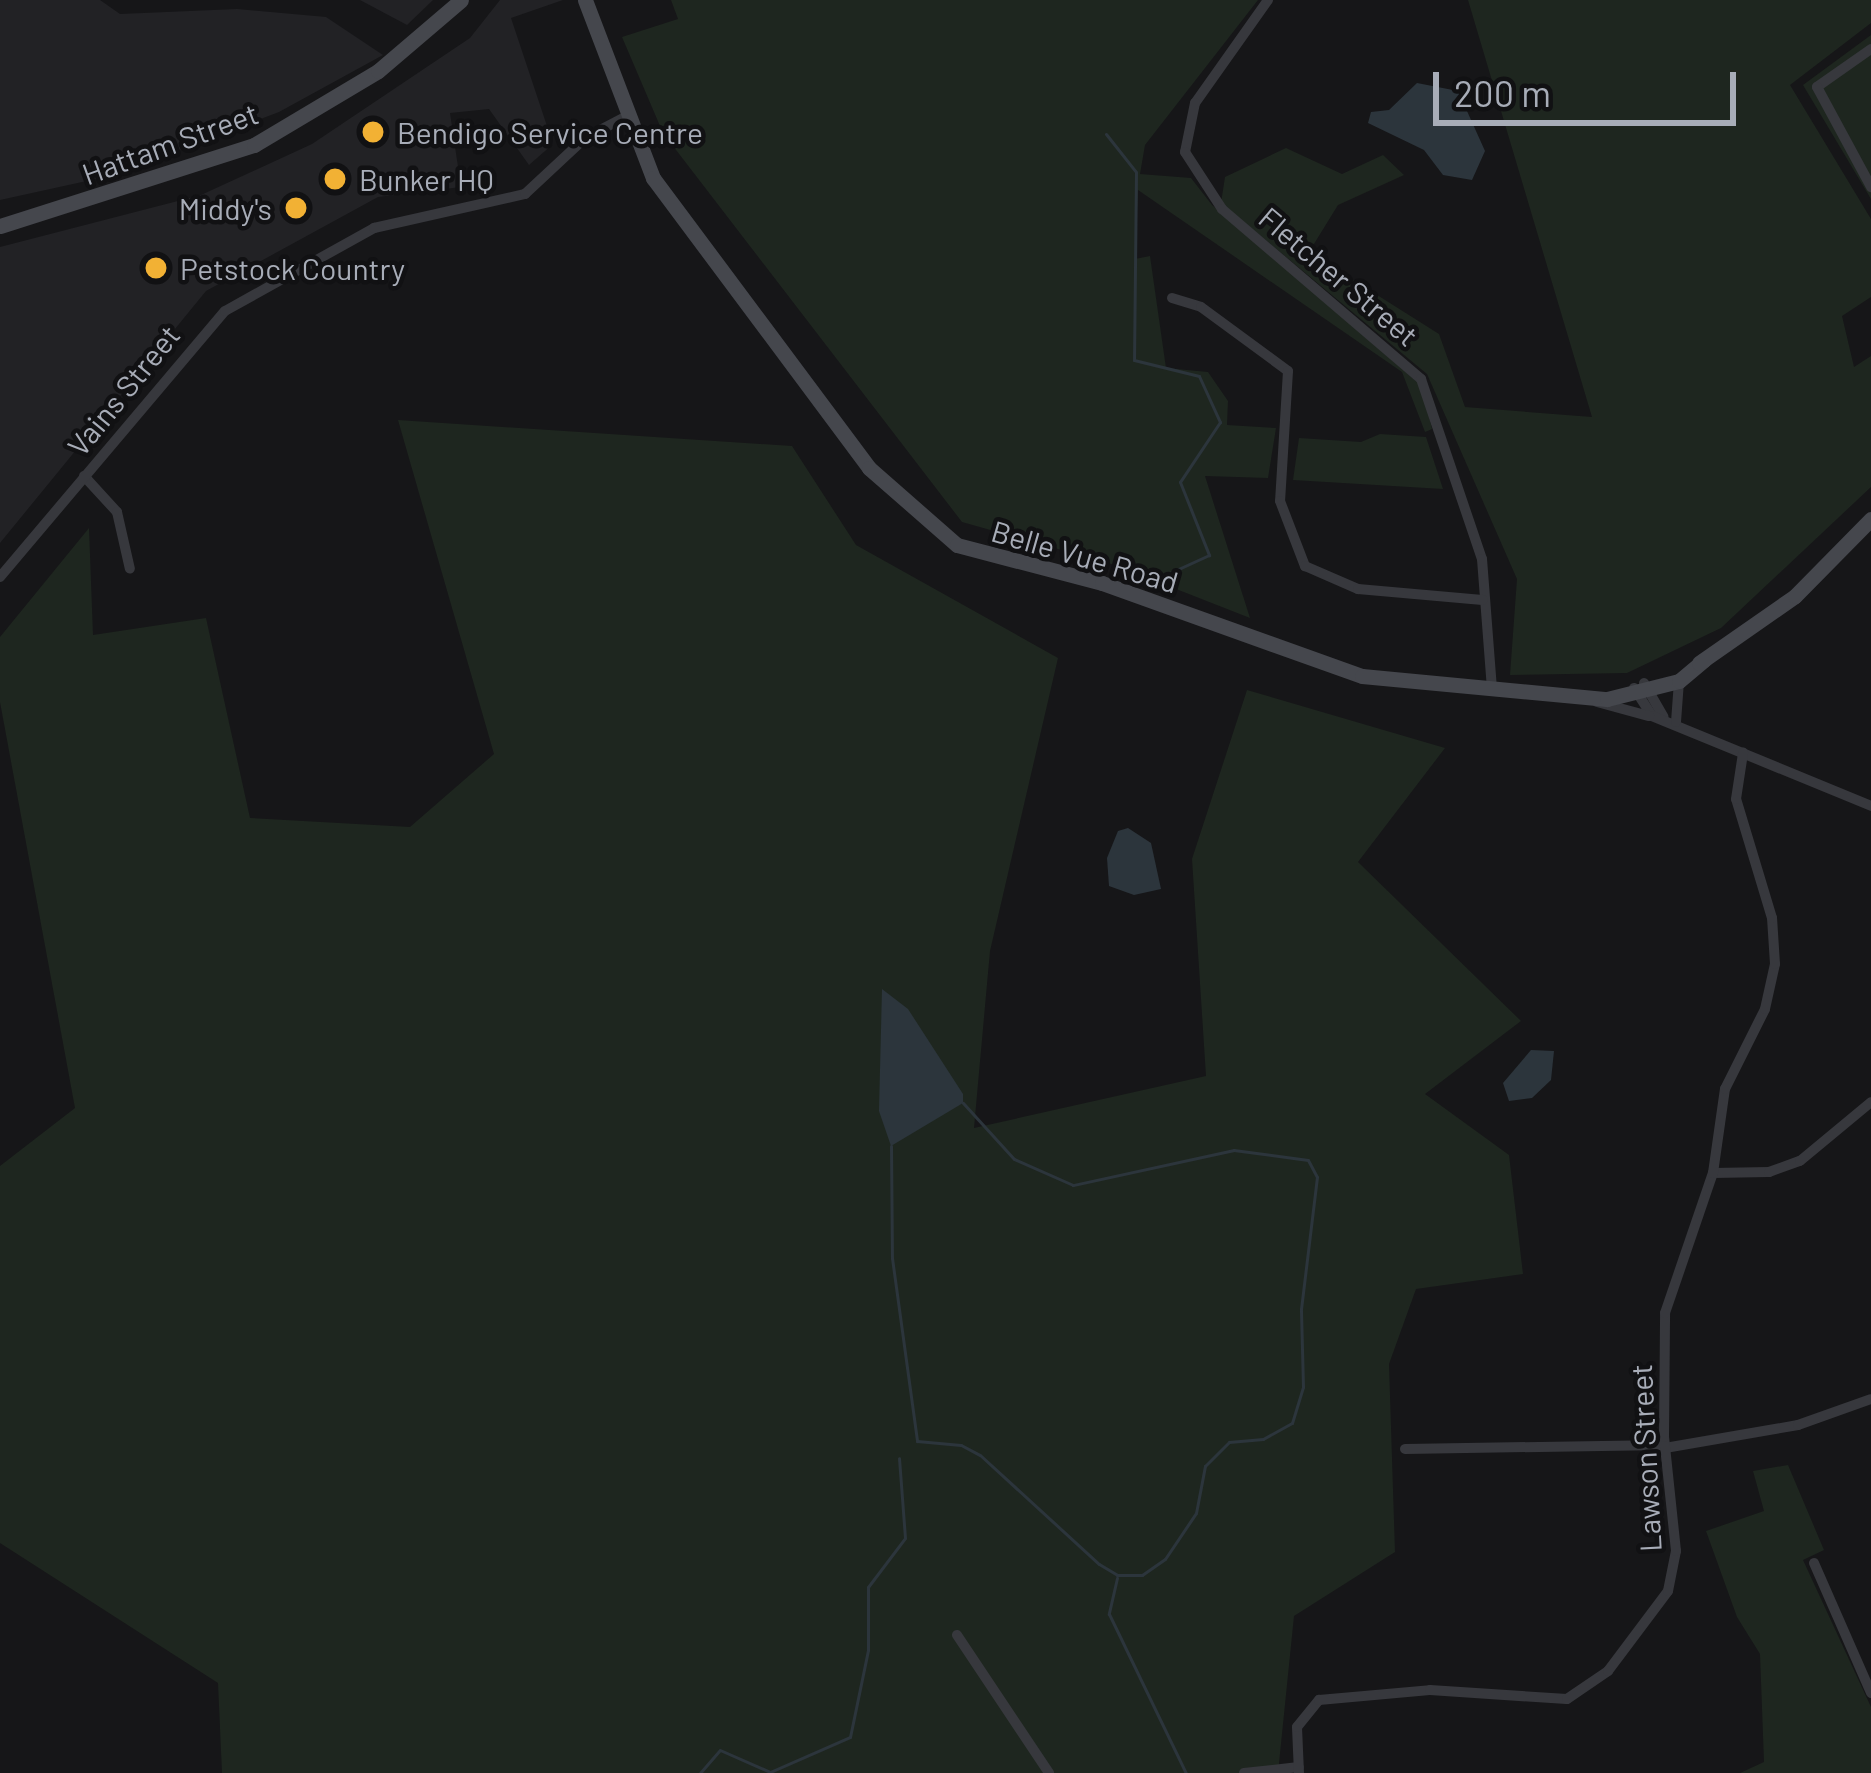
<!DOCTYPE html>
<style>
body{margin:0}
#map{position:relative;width:1871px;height:1773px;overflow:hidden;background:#161618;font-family:Barlow,sans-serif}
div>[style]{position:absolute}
.built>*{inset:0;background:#222225}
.green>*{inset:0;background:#1e261f}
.water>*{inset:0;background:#2c353c}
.stream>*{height:3px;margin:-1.5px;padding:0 1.5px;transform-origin:1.5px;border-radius:1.5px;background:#2c353c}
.street>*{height:10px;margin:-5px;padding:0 5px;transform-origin:5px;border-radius:5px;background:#37383d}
.secondary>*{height:15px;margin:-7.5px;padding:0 7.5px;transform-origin:7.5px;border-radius:7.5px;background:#45474d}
.dots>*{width:33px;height:33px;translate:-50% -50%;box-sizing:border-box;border:6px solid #111113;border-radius:50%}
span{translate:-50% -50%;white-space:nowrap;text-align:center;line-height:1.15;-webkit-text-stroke:9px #111113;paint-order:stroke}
.poi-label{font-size:30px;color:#a8adb8}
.left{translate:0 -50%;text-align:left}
.right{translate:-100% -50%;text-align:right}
.street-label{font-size:30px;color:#a8adb8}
.scale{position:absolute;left:1433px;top:72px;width:303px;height:54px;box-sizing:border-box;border:6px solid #a8adb8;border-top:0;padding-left:15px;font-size:36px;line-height:42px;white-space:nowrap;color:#a8adb8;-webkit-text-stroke:9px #111113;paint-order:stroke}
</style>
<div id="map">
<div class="built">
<i style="clip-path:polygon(0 0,100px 0,120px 14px,237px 9px,326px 17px,383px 55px,279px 112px,114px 175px,0 200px)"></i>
<i style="clip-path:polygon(360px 0,433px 0,407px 25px)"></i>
<i style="clip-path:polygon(500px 0,563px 0,511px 18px,553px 144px,529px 165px,489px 109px,450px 113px,461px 187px,378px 197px,206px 291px,0 543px,0 247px,201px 195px,312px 144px,470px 38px)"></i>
</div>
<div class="green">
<i style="clip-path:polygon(671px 0,1258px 0,1145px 145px,1140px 174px,1191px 178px,1212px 205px,1422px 386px,1432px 429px,1425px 432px,1402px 372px,1138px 190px,1135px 259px,1150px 256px,1166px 368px,1208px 372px,1228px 401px,1227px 425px,1276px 428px,1268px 478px,1205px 476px,1250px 618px,1115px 565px,962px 522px,663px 133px,622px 37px,678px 19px)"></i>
<i style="clip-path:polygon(1468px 0,1871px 0,1871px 23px,1790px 85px,1871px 219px,1871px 297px,1842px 316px,1854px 367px,1871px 356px,1871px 487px,1721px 628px,1627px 673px,1510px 675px,1517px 579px,1427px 374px,1221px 203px,1225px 177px,1286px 148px,1342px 174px,1383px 155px,1404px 175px,1338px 205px,1309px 252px,1439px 334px,1465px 407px,1592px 417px)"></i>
<i style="clip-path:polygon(1871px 35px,1871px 199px,1803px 85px)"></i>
<i style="clip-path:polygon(398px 420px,792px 446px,856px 545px,1058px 658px,990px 951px,974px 1128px,1206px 1076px,1192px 859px,1247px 690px,1445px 748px,1358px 862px,1521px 1021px,1425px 1094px,1509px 1155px,1523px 1274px,1416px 1289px,1389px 1364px,1395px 1552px,1294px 1616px,1278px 1773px,222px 1773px,218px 1683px,0 1543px,0 1166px,75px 1108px,0 702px,0 637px,89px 528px,93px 635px,206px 618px,250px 818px,410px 827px,494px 754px)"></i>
<i style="clip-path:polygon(1380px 434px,1426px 437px,1443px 489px,1293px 480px,1299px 438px,1361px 442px)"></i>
<i style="clip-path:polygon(1788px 1465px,1824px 1550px,1803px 1560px,1871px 1707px,1871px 1773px,1740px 1773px,1764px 1762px,1760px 1654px,1737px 1617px,1706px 1531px,1764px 1511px,1753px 1471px)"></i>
</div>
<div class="water">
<i style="clip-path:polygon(1417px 83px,1458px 91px,1485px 151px,1472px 180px,1443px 175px,1424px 150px,1368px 123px,1371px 112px,1389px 110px)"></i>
<i style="clip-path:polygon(1128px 828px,1151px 843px,1161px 889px,1134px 895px,1109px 886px,1107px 858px,1118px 831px)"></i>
<i style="clip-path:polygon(882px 989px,908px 1009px,963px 1094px,963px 1103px,891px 1146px,879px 1111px)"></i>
<i style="clip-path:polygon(1531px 1050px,1554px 1051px,1551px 1080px,1532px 1098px,1509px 1101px,1503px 1083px)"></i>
</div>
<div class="stream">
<i style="left:1106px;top:134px;width:48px;rotate:51.7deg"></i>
<i style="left:1136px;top:172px;width:188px;rotate:90.6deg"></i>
<i style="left:1134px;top:360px;width:67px;rotate:13.8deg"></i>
<i style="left:1199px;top:376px;width:51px;rotate:65.5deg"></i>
<i style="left:1220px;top:422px;width:72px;rotate:123.7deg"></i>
<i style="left:1180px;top:482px;width:79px;rotate:68.3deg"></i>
<i style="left:1209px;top:555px;width:55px;rotate:155.3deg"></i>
<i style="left:891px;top:1146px;width:112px;rotate:89.5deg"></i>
<i style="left:892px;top:1258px;width:185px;rotate:82.2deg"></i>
<i style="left:917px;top:1441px;width:44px;rotate:5.2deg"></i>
<i style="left:961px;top:1445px;width:21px;rotate:28deg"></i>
<i style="left:980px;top:1455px;width:161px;rotate:42.5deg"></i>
<i style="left:1099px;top:1564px;width:21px;rotate:31deg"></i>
<i style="left:1117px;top:1575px;width:25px"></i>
<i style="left:1142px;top:1575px;width:28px;rotate:-35deg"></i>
<i style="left:1165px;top:1559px;width:55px;rotate:-56deg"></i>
<i style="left:1196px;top:1513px;width:48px;rotate:-79.2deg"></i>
<i style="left:1205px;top:1466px;width:34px;rotate:-45deg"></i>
<i style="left:1229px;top:1442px;width:34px;rotate:-5deg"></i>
<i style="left:1263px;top:1439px;width:33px;rotate:-29deg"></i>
<i style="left:1292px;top:1423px;width:38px;rotate:-73deg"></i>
<i style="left:1303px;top:1387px;width:78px;rotate:-91.5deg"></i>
<i style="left:1301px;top:1309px;width:133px;rotate:-83.1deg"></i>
<i style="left:1317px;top:1177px;width:19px;rotate:-118deg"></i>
<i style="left:1308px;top:1160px;width:75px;rotate:-172.3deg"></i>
<i style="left:1234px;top:1150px;width:165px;rotate:167.7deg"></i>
<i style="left:1073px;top:1185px;width:64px;rotate:-156.2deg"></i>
<i style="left:1014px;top:1159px;width:76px;rotate:-132.3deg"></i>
<i style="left:1117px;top:1578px;width:37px;rotate:103deg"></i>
<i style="left:1109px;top:1614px;width:177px;rotate:64.2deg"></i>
<i style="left:700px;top:1773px;width:30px;rotate:-49deg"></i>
<i style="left:720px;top:1750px;width:55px;rotate:23.7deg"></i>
<i style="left:770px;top:1772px;width:87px;rotate:-23.6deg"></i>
<i style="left:850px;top:1737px;width:89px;rotate:-78.3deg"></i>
<i style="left:868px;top:1650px;width:63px;rotate:-90deg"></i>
<i style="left:868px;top:1587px;width:61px;rotate:-52.9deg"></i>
<i style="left:905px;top:1538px;width:80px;rotate:-94.3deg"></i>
</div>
<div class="street">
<i style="left:1268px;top:0;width:126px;rotate:125.3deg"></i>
<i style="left:1195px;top:103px;width:50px;rotate:101.5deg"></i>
<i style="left:1185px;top:152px;width:68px;rotate:57deg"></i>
<i style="left:1222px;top:209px;width:262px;rotate:40.5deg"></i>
<i style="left:1421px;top:379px;width:190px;rotate:71.3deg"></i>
<i style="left:1482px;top:559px;width:131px;rotate:85.6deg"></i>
<i style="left:1871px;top:49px;width:66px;rotate:144.9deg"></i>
<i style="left:1817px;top:87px;width:114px;rotate:61.6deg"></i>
<i style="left:1172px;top:298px;width:30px;rotate:17deg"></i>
<i style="left:1201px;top:307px;width:108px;rotate:36.3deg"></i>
<i style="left:1288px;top:371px;width:130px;rotate:93.5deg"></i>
<i style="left:1280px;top:501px;width:70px;rotate:69deg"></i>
<i style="left:1305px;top:566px;width:58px;rotate:23.5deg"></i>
<i style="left:1358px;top:589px;width:125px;rotate:5deg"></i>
<i style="left:84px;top:476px;width:49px;rotate:47.5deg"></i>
<i style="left:117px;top:512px;width:58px;rotate:77.2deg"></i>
<i style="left:0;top:577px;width:348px;rotate:-49.8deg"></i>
<i style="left:225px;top:311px;width:171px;rotate:-29.1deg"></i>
<i style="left:374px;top:228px;width:155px;rotate:-12.7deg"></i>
<i style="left:525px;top:194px;width:82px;rotate:-43deg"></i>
<i style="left:585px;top:138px;width:47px;rotate:-27.6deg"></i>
<i style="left:1644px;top:683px;width:39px;rotate:60deg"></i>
<i style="left:1634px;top:688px;width:33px;rotate:57deg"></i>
<i style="left:1652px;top:716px;width:237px;rotate:22.3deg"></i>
<i style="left:1597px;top:702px;width:54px;rotate:15.1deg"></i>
<i style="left:1676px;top:722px;width:41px;rotate:-85.8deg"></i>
<i style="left:1713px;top:1173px;width:56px;rotate:-1deg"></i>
<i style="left:1769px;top:1172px;width:33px;rotate:-20deg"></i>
<i style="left:1800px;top:1161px;width:92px;rotate:-39.7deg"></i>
<i style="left:1665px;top:1448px;width:135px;rotate:-9.8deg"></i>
<i style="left:1798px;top:1425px;width:77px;rotate:-19.6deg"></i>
<i style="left:1405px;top:1449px;width:260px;rotate:-0.9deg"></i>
<i style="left:1814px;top:1563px;width:142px;rotate:66.3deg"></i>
<i style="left:957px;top:1635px;width:166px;rotate:56.3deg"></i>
<i style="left:1244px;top:1773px;width:55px;rotate:-6.2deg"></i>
<i style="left:1299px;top:1773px;width:46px;rotate:-92.5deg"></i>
<i style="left:1297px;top:1727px;width:35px;rotate:-51deg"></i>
<i style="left:1319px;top:1700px;width:111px;rotate:-5.1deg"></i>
<i style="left:1430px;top:1690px;width:137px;rotate:3.8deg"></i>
<i style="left:1567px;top:1699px;width:50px;rotate:-34.3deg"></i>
<i style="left:1608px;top:1671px;width:100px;rotate:-53.1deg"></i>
<i style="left:1668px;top:1591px;width:41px;rotate:-78.7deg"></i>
<i style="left:1676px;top:1551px;width:115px;rotate:-96deg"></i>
<i style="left:1664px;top:1437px;width:124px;rotate:-89.5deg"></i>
<i style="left:1665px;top:1313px;width:148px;rotate:-71.1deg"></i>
<i style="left:1713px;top:1173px;width:85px;rotate:-81.9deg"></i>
<i style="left:1725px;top:1089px;width:89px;rotate:-63.4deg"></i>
<i style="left:1765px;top:1009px;width:46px;rotate:-77.5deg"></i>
<i style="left:1775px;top:964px;width:46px;rotate:-93.7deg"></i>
<i style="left:1772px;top:918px;width:124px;rotate:-106.8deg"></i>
<i style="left:1736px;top:799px;width:47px;rotate:-81.3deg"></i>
</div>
<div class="secondary">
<i style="left:585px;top:0;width:191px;rotate:69.1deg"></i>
<i style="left:653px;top:178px;width:362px;rotate:53.3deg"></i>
<i style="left:869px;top:468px;width:117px;rotate:41.2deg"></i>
<i style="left:957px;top:545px;width:150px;rotate:14.7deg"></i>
<i style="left:1102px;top:583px;width:276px;rotate:19.7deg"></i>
<i style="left:1362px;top:676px;width:246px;rotate:5.4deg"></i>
<i style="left:1607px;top:699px;width:74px;rotate:-14deg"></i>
<i style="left:1679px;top:681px;width:33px;rotate:-40deg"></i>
<i style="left:0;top:226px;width:267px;rotate:-17.7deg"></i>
<i style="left:254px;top:145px;width:144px;rotate:-30.8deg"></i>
<i style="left:378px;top:71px;width:109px;rotate:-40.5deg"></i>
<i style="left:1699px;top:663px;width:117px;rotate:-34.9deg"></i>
<i style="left:1795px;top:596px;width:108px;rotate:-45.4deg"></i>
</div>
<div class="dots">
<i style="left:373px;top:132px;background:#f2b134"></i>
<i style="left:335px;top:179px;background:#f2b134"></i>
<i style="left:296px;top:208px;background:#f2b134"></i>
<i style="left:156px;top:268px;background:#f2b134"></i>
</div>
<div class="poi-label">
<span class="left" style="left:397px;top:132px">Bendigo Service Centre</span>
<span class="left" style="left:359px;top:179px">Bunker HQ</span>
<span class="right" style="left:272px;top:208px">Middy's</span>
<span class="left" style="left:180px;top:268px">Petstock Country</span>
</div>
<div class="street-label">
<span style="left:170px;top:143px;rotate:-20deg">Hattam Street</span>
<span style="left:1339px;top:276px;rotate:40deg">Fletcher Street</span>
<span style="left:123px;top:390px;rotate:-51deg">Vains Street</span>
<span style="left:1085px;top:556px;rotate:16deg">Belle Vue Road</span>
<span style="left:1645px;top:1458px;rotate:-93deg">Lawson Street</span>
</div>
<div class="scale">200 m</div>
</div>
